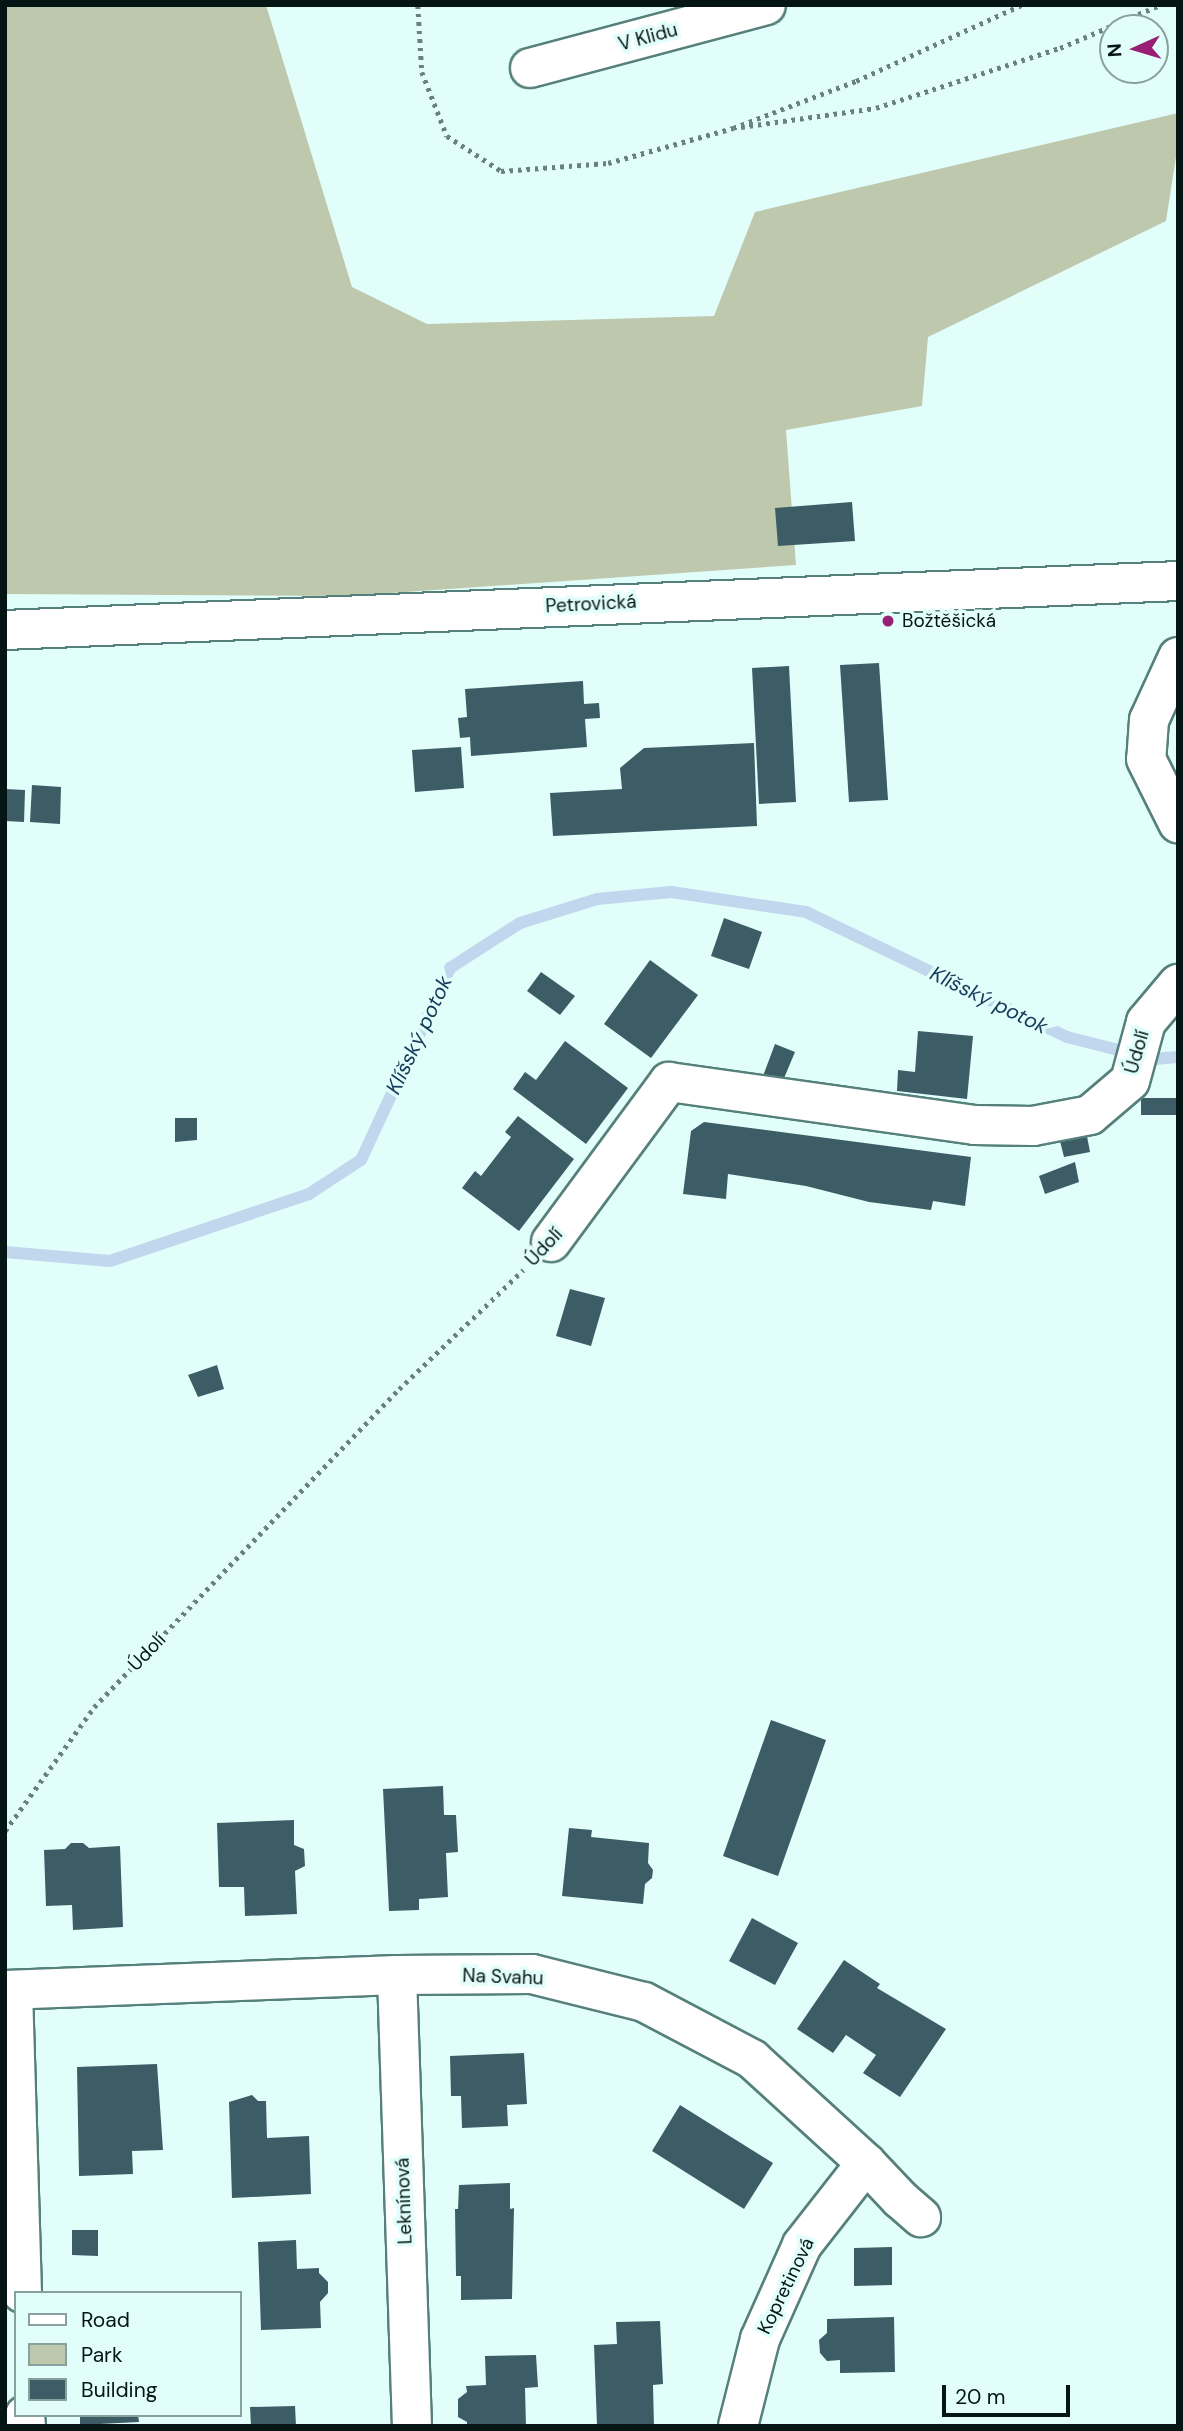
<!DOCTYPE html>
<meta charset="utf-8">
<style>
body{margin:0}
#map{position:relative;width:1183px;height:2431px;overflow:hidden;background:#e2fefa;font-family:"DM Sans",sans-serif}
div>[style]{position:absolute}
.green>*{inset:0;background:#bec8ad}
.stream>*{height:12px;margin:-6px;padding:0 6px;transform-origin:6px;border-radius:6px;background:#c0d7ee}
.building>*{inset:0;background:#3c5d66}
.path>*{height:4.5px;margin-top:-2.25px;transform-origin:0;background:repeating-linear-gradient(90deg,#6b817e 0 3.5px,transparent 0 8.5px)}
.roads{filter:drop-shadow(2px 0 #55807b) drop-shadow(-2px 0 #55807b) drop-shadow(0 2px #55807b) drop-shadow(0 -2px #55807b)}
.minor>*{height:38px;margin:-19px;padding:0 19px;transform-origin:19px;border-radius:19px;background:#fff}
.secondary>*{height:38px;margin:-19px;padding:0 19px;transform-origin:19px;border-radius:19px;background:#fff}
.dots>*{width:19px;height:19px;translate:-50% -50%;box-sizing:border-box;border:4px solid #e2fefa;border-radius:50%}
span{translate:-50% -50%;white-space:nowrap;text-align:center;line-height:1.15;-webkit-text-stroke:7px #e2fefa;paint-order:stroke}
.street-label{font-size:19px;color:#041513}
.poi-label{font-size:19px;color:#041513}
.left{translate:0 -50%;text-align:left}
.water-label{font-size:21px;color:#163a5b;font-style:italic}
.frame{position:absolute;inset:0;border:7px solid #041513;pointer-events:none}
.legend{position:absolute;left:14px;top:2291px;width:228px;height:126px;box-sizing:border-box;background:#e2fefa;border:2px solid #89a19e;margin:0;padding:9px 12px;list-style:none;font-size:21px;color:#041513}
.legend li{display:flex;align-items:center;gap:14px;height:35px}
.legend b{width:35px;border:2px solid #89a19e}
.north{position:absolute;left:1099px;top:14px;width:70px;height:70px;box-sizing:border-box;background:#e2fefa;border:2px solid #89a19e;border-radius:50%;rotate:266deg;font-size:19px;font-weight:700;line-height:28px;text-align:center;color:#041513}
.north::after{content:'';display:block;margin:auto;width:24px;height:32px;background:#991e76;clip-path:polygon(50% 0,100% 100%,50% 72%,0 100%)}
.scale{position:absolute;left:942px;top:2385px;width:128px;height:32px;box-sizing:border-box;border:4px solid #041513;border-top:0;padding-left:9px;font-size:21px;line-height:24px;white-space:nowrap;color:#041513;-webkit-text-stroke:5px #e2fefa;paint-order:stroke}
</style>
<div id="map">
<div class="green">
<i style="clip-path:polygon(5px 5px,266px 5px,352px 287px,427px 324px,714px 316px,755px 212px,1178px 113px,1178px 144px,1166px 221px,928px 337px,922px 406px,786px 430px,796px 565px,348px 596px,5px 594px)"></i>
</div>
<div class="stream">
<i style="left:5px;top:1252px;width:105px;rotate:4.9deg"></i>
<i style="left:110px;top:1261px;width:210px;rotate:-18.6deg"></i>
<i style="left:309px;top:1194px;width:62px;rotate:-33.2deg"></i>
<i style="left:361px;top:1160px;width:212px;rotate:-65.1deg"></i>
<i style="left:450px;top:968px;width:83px;rotate:-32.7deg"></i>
<i style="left:520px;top:923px;width:81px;rotate:-17.3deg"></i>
<i style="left:597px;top:899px;width:74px;rotate:-5.4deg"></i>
<i style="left:671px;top:892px;width:136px;rotate:8.4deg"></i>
<i style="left:806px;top:912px;width:289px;rotate:25.6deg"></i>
<i style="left:1067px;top:1037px;width:90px;rotate:14.2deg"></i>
<i style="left:1154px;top:1059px;width:24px;rotate:-5deg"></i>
</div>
<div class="building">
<i style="clip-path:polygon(852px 502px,855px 541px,778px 546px,775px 508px)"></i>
<i style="clip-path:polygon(879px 663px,888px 800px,849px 802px,840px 665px)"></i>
<i style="clip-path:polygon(789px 666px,796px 802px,759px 804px,752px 668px)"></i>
<i style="clip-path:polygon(583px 681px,584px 704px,599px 703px,600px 718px,585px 719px,587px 747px,471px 756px,470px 737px,460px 738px,458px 718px,467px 717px,465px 689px)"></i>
<i style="clip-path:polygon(754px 743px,757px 826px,553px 836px,550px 793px,622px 789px,620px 768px,644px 748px)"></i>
<i style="clip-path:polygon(461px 747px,464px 788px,415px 792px,412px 750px)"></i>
<i style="clip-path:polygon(32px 785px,61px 787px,60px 824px,30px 822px)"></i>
<i style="clip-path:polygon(5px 789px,25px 790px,24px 822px,5px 821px)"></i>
<i style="clip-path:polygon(724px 918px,762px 932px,749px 969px,711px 956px)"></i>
<i style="clip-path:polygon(650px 960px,698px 995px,651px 1058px,604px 1024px)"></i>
<i style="clip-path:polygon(541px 972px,575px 996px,560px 1015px,527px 991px)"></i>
<i style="clip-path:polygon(918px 1031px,973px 1036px,967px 1099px,897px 1091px,898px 1070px,915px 1072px)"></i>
<i style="clip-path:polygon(565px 1041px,628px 1088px,586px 1144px,513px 1089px,525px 1072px,536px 1080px)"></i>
<i style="clip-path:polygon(775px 1044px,795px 1052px,782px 1083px,763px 1076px)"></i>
<i style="clip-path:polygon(1141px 1098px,1176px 1098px,1176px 1115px,1141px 1115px)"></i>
<i style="clip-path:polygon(518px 1116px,574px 1159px,519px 1231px,462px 1188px,475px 1171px,481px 1176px,511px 1137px,505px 1132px)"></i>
<i style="clip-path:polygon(175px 1118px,197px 1118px,197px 1140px,175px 1142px)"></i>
<i style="clip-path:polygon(704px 1122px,971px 1157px,965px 1206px,933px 1201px,931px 1210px,869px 1202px,806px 1186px,728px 1174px,726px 1199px,683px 1194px,691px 1131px)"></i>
<i style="clip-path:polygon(1086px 1131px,1090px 1152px,1064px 1157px,1059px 1137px)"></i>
<i style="clip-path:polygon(1075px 1162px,1079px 1182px,1045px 1194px,1039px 1176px)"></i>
<i style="clip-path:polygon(570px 1289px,605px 1298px,591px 1346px,556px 1336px)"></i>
<i style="clip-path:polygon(217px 1365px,224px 1389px,198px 1397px,188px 1375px)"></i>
<i style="clip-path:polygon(771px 1720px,826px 1740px,778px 1876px,723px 1856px)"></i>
<i style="clip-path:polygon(443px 1786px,444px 1815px,456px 1815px,458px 1852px,446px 1853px,448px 1897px,419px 1899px,419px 1910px,389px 1911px,383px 1789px)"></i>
<i style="clip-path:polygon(294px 1820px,294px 1845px,304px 1849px,305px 1866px,295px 1871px,297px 1914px,245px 1916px,244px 1887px,219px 1887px,217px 1823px)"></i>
<i style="clip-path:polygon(569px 1828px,592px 1830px,591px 1837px,649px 1843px,648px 1863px,653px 1870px,652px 1878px,645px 1884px,643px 1904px,562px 1896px)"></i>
<i style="clip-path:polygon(71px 1843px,83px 1843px,89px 1848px,120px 1846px,123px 1927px,73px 1930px,72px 1905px,46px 1906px,44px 1850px,65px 1849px)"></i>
<i style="clip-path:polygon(752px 1918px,798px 1943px,775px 1985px,729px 1961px)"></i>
<i style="clip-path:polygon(844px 1960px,880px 1984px,877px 1988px,946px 2029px,900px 2097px,863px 2073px,876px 2055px,846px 2035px,833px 2053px,797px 2029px)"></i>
<i style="clip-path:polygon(524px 2053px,527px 2104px,507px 2105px,508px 2126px,462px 2128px,461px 2096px,451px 2096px,450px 2056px)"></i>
<i style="clip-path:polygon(157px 2064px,163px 2150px,132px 2151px,133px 2174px,79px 2176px,77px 2067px)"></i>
<i style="clip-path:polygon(252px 2095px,258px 2101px,266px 2101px,267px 2138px,309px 2136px,311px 2194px,232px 2198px,229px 2102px)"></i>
<i style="clip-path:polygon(680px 2105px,773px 2163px,744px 2209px,652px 2151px)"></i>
<i style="clip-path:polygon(510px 2183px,510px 2209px,514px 2208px,512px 2299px,461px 2300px,461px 2276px,456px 2276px,455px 2209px,458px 2209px,459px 2185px)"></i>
<i style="clip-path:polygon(72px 2230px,98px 2230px,98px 2256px,72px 2255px)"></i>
<i style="clip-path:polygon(296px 2240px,297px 2269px,319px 2268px,319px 2273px,328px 2282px,328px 2293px,320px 2302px,321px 2328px,261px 2330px,258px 2242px)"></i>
<i style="clip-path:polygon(892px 2247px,892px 2285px,854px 2286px,854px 2248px)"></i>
<i style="clip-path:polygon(894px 2317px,895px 2372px,840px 2373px,840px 2360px,827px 2361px,820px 2353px,819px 2340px,827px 2333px,827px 2319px)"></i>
<i style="clip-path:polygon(660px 2321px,663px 2384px,653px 2385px,654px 2426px,597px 2426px,594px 2345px,617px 2344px,616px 2322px)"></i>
<i style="clip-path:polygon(536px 2355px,538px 2387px,525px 2388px,526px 2426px,467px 2426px,467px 2422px,458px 2417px,458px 2399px,467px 2392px,466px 2386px,486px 2385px,485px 2356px)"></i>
<i style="clip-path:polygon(295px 2406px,296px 2426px,251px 2426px,250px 2407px)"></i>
<i style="clip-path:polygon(80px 2415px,138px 2415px,139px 2422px,80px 2425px)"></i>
</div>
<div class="path">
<i style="left:418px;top:5px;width:67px;rotate:86.6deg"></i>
<i style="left:422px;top:72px;width:69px;rotate:68.7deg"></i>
<i style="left:447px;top:136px;width:64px;rotate:32.9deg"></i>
<i style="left:501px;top:171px;width:107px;rotate:-4.3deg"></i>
<i style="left:608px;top:163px;width:130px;rotate:-15.6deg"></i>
<i style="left:733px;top:128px;width:132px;rotate:-20.9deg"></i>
<i style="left:856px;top:81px;width:182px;rotate:-24.7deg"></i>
<i style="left:741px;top:127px;width:136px;rotate:-8deg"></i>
<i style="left:876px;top:108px;width:194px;rotate:-18.1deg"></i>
<i style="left:1060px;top:48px;width:109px;rotate:-23.3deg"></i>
<i style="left:5px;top:1831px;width:153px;rotate:-54.3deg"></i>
<i style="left:94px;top:1707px;width:441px;rotate:-46.2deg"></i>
<i style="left:399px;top:1389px;width:172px;rotate:-43.8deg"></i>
</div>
<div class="roads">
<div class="minor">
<i style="left:530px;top:68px;width:244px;rotate:-14.9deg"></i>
<i style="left:1178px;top:657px;width:69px;rotate:114.7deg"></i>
<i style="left:1149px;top:720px;width:39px;rotate:94deg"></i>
<i style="left:1146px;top:759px;width:72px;rotate:63.4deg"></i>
<i style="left:551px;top:1242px;width:199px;rotate:-53.6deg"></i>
<i style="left:669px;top:1082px;width:309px;rotate:8deg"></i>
<i style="left:975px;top:1125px;width:58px;rotate:1deg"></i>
<i style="left:1033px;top:1126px;width:58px;rotate:-10.9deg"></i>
<i style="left:1090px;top:1115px;width:52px;rotate:-40.4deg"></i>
<i style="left:1130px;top:1081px;width:61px;rotate:-74.8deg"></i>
<i style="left:1146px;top:1022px;width:50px;rotate:-49.9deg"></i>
<i style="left:397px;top:1975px;width:451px;rotate:88.1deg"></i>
<i style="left:5px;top:1990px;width:392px;rotate:-2.2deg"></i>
<i style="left:397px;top:1975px;width:135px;rotate:-0.4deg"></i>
<i style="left:532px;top:1974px;width:115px;rotate:14deg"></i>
<i style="left:644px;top:2002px;width:122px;rotate:27.8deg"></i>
<i style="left:752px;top:2059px;width:154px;rotate:42.4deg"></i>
<i style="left:866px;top:2163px;width:50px;rotate:46.6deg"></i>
<i style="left:900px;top:2199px;width:28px;rotate:41deg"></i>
<i style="left:13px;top:1990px;width:303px;rotate:88.3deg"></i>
<i style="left:25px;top:2415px;width:11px;rotate:85deg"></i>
<i style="left:738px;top:2426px;width:90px;rotate:-75.8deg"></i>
<i style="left:760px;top:2339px;width:103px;rotate:-65.9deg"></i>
<i style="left:802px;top:2245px;width:104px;rotate:-52deg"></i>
</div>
<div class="secondary">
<i style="left:5px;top:630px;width:1174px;rotate:-2.39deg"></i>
</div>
</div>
<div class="dots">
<i style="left:888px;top:621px;background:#991e76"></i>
</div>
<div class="street-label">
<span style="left:648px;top:37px;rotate:-15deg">V Klidu</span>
<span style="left:591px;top:604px;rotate:-3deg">Petrovická</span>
<span style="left:1137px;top:1052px;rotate:-74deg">Údolí</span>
<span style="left:544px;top:1247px;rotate:-47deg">Údolí</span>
<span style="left:147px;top:1652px;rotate:-46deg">Údolí</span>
<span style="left:503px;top:1977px;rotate:2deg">Na Svahu</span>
<span style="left:404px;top:2201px;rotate:-92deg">Leknínová</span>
<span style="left:786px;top:2286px;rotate:-64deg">Kopretinová</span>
</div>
<div class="poi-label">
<span class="left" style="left:902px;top:621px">Božtěšická</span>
</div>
<div class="water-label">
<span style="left:989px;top:1000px;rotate:26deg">Klíšský potok</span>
<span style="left:419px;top:1035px;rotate:-65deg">Klíšský potok</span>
</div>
<div class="frame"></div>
<ul class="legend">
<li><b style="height:9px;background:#fff"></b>Road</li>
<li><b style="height:19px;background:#bec8ad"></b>Park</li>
<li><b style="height:19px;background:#3c5d66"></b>Building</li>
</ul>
<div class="north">N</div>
<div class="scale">20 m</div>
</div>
